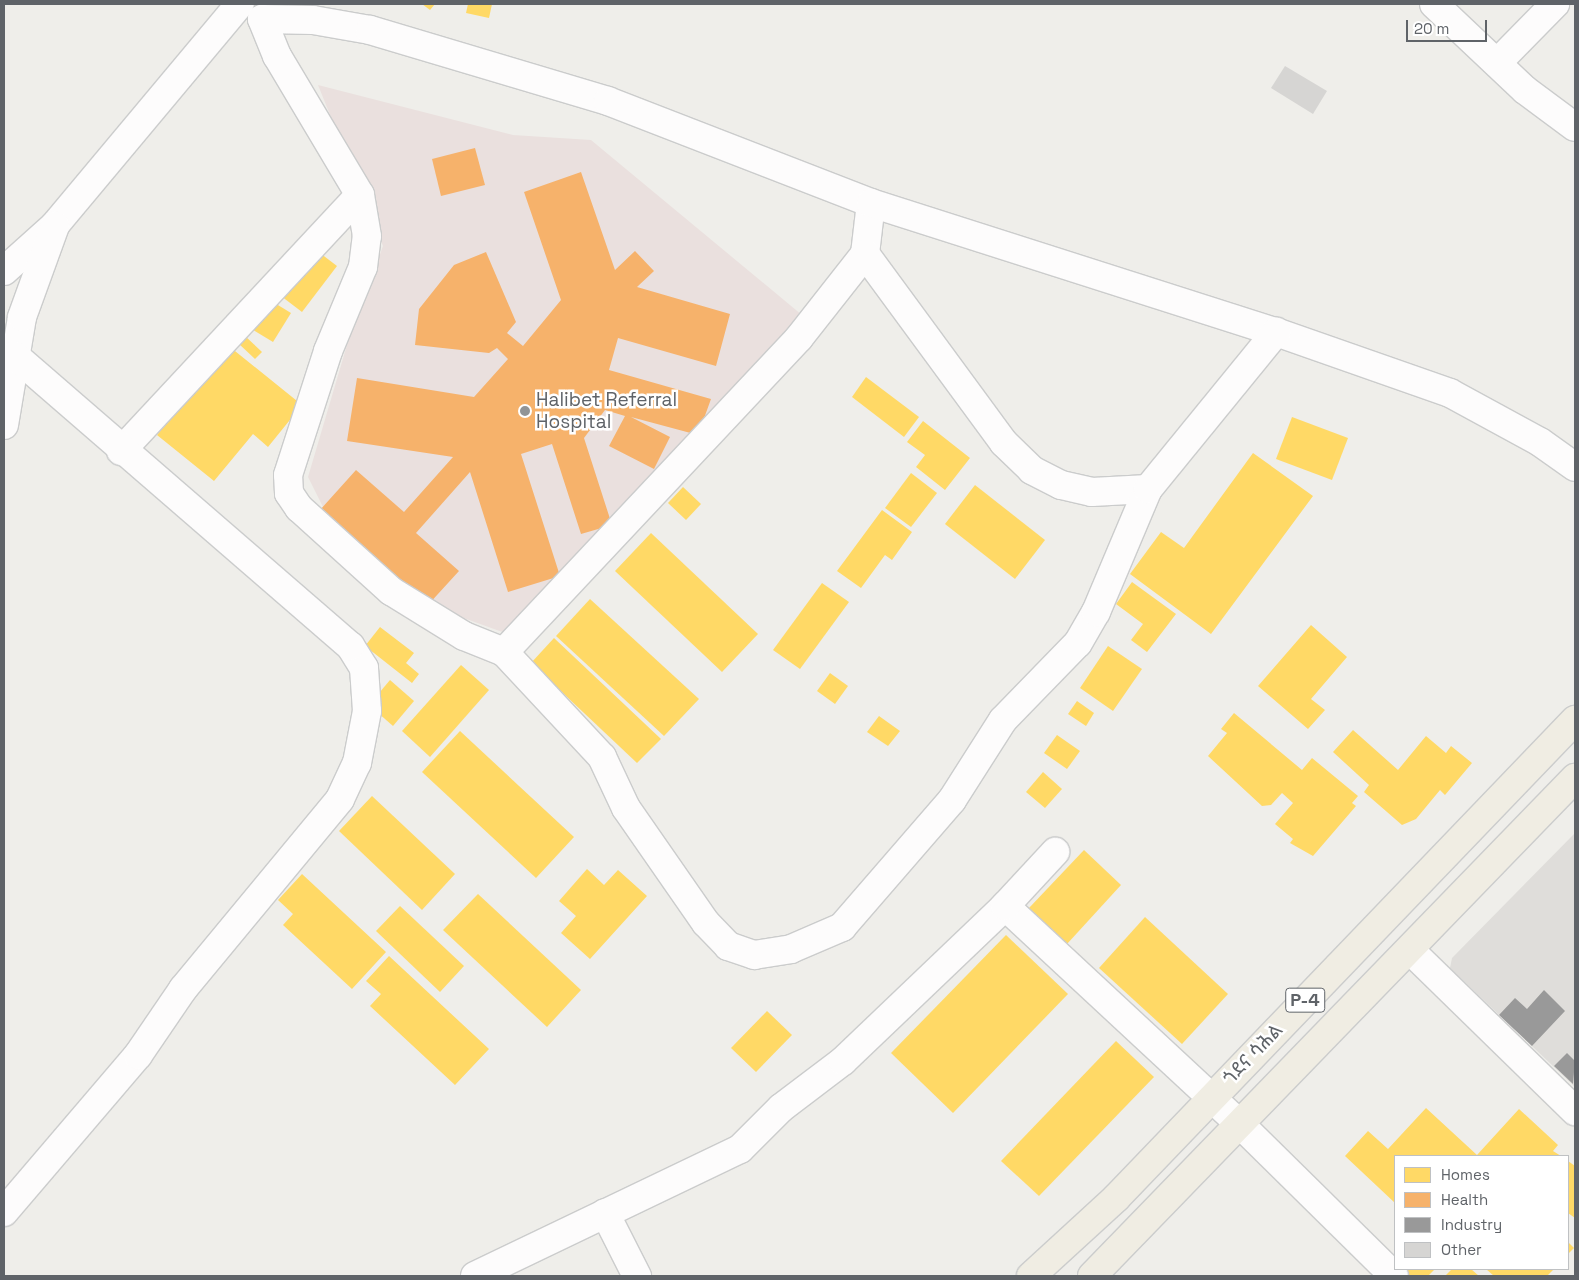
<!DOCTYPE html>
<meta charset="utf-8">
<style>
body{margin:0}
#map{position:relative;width:1579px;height:1280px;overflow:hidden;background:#efeeea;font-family:"Space Grotesk","Noto Sans Ethiopic",sans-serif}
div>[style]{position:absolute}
.industrial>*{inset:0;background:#dfddda}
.medical>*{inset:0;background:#eae0de}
.homes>*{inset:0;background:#ffd966}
.health>*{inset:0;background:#f6b26b}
.industry>*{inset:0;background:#999}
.building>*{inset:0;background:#d6d5d3}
.roads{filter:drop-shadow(1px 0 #cbcccc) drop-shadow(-1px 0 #cbcccc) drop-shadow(0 1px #cbcccc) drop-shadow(0 -1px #cbcccc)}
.minor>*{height:28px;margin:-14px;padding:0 14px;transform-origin:14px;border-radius:14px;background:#fdfcfc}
.highway>*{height:28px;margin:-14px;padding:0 14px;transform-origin:14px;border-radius:14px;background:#f0ede3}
.dots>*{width:14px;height:14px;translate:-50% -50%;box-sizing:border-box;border:2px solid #fff;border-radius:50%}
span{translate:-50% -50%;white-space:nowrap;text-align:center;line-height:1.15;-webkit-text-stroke:5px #fff;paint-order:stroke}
.shield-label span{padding:1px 4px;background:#fff;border:1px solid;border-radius:4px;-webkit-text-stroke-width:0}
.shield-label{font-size:18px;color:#5f6368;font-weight:700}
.poi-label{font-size:19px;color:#5f6368}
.left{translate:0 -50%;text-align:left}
.street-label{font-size:19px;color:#5f6368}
.frame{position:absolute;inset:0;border:5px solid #5f6368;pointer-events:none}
.legend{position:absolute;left:1394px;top:1155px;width:175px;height:115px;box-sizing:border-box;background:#fff;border:1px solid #bfc1c3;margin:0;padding:6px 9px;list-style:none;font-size:15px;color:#5f6368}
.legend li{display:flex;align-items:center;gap:10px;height:25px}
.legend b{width:25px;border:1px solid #bfc1c3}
.scale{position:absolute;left:1406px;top:20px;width:81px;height:22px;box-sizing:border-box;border:2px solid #5f6368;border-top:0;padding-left:6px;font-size:15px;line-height:18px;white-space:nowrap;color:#5f6368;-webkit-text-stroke:4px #fff;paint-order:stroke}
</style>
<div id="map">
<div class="industrial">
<i style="clip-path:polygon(1575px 833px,1575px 1087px,1450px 968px,1452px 958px)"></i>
</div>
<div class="medical">
<i style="clip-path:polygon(318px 85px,513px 135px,591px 140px,808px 320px,511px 635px,433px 607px,323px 507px,308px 477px,347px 345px,383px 246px)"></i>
</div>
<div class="homes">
<i style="clip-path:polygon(422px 4px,435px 4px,430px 10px)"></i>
<i style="clip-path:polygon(468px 4px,492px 4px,489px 18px,466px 13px)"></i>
<i style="clip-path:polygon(316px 250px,337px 266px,302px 312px,281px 296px)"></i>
<i style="clip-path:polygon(268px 299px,291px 313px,273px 342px,250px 328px)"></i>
<i style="clip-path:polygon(245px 336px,262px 352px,255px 359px,238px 343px)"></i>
<i style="clip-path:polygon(230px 347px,302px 405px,268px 447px,253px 434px,214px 481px,157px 435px)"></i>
<i style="clip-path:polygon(866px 377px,919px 417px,904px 437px,852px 397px)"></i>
<i style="clip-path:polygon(1292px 417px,1348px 438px,1332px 480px,1276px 459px)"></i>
<i style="clip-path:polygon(923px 421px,970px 458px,945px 490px,916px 467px,925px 455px,907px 442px)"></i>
<i style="clip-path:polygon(1253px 453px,1313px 496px,1211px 634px,1130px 574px,1161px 532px,1184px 548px)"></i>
<i style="clip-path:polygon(911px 473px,937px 493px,911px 527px,885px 508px)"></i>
<i style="clip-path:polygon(975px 485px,1045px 540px,1015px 579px,945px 524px)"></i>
<i style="clip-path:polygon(683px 487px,701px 504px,686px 520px,668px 503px)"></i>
<i style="clip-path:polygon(882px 510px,912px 532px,892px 560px,885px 555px,861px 588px,837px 571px)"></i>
<i style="clip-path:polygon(651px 533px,758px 634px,722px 672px,615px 571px)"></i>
<i style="clip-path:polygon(1132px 582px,1176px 614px,1147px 652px,1131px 640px,1143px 624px,1116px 604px)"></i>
<i style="clip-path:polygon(822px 583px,849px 602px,800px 669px,773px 650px)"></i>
<i style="clip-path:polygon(590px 599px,699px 699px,664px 736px,556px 636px)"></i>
<i style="clip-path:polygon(1311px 625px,1347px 657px,1311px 699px,1325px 710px,1308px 729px,1258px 686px)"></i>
<i style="clip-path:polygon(380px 627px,414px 653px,406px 663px,419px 674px,412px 683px,365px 646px)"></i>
<i style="clip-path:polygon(554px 638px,661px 739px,637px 763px,531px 663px)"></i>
<i style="clip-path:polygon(1108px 646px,1142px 669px,1113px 711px,1080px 688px)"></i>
<i style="clip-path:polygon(461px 665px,489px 690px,430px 757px,402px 731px)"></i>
<i style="clip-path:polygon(830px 673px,848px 686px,835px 704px,817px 691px)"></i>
<i style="clip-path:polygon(390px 680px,414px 701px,393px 726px,369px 705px)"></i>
<i style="clip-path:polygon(1077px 701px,1094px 713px,1086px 726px,1068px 714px)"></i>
<i style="clip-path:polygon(1234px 713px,1302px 770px,1312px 758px,1358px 796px,1352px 803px,1356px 806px,1313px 856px,1290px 843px,1293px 839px,1275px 824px,1293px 803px,1282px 793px,1271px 805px,1262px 806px,1208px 756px,1227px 733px,1221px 729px)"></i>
<i style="clip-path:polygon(879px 716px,900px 731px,888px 746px,867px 732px)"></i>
<i style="clip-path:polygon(1353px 730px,1398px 770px,1426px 736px,1446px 753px,1451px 746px,1472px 763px,1445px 795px,1440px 790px,1416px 819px,1402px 825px,1364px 792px,1369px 785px,1333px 752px)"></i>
<i style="clip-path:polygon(460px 731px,574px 837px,536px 878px,422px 772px)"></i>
<i style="clip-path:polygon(1057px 735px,1080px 751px,1067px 769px,1044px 753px)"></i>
<i style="clip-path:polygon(1043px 772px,1062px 789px,1045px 808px,1026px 792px)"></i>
<i style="clip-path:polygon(372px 796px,455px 874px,422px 910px,339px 831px)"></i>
<i style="clip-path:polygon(1084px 850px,1121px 885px,1067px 944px,1029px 908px)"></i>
<i style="clip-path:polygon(587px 869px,604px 885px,618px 870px,647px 896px,590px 959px,561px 933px,576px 916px,559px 901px)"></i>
<i style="clip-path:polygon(302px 874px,386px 952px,352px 989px,283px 925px,293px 914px,278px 900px)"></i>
<i style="clip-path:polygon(478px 894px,581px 990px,547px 1027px,443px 930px)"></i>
<i style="clip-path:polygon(400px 906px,464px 966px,440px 992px,376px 931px)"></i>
<i style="clip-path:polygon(1145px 917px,1228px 994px,1182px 1044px,1099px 968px)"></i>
<i style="clip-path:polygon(1006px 935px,1068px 994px,953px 1113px,891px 1053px)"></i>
<i style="clip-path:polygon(389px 956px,489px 1049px,455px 1085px,370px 1006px,381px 994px,366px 981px)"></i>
<i style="clip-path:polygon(767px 1011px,792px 1035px,756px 1072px,731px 1048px)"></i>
<i style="clip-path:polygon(1116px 1041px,1154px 1077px,1039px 1196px,1001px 1161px)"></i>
<i style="clip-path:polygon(1426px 1108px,1477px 1155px,1519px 1109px,1558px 1145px,1553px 1151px,1561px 1156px,1395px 1156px,1395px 1203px,1345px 1156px,1368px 1131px,1388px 1149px)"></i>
<i style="clip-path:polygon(1568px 1161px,1575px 1166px,1575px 1218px,1568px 1213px)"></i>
<i style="clip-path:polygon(1568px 1242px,1574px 1248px,1568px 1254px)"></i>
<i style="clip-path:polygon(1396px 1269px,1435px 1269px,1428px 1276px,1404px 1276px)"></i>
<i style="clip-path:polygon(1452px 1269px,1471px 1269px,1479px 1276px,1445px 1276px)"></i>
<i style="clip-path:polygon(1486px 1269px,1554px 1269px,1547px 1276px,1494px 1276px)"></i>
</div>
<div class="health">
<i style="clip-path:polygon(475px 148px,485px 185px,441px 196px,432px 159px)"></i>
<i style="clip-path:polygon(581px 172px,615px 270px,635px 251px,654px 271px,637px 287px,730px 314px,716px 366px,618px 338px,609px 370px,711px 399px,698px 435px,631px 417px,670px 437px,654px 469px,609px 446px,625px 416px,605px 410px,584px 438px,612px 525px,581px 534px,552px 444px,521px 454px,560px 576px,508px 592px,470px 472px,416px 533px,459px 571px,427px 606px,320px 510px,356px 470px,404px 512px,453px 457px,347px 441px,357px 378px,474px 397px,508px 359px,497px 348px,489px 353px,415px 345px,419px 309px,454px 265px,486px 252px,516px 322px,507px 333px,523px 346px,561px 300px,524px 192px)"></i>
</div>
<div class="industry">
<i style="clip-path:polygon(1544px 990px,1565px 1011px,1532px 1046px,1499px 1015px,1515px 998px,1527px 1009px)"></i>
<i style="clip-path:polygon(1567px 1053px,1575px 1061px,1573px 1084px,1554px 1066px)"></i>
</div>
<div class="building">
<i style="clip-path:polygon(1285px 66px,1327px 91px,1313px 114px,1271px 88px)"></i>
</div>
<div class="roads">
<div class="minor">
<i style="left:1434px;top:4px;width:125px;rotate:43.4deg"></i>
<i style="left:1525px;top:90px;width:62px;rotate:36.5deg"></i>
<i style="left:1497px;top:63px;width:83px;rotate:-45.5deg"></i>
<i style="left:865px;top:254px;width:51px;rotate:-83.3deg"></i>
<i style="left:4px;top:271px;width:69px;rotate:-42deg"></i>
<i style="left:55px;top:225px;width:288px;rotate:-50.1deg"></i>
<i style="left:4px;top:425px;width:109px;rotate:-80.5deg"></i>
<i style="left:22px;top:317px;width:97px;rotate:-70.1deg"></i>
<i style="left:121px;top:451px;width:350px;rotate:-47deg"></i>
<i style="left:1148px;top:489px;width:56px;rotate:176.9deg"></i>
<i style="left:1092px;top:492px;width:32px;rotate:-167deg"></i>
<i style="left:1061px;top:485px;width:33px;rotate:-153deg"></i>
<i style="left:1032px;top:470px;width:39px;rotate:-136deg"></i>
<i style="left:1004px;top:443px;width:235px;rotate:-126.3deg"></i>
<i style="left:865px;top:254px;width:107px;rotate:128.2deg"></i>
<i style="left:799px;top:338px;width:431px;rotate:133.2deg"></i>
<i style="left:504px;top:652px;width:43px;rotate:-158.2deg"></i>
<i style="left:464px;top:636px;width:86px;rotate:-148.3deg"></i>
<i style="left:391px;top:591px;width:124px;rotate:-137.9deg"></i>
<i style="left:299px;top:508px;width:18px;rotate:-124deg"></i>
<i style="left:289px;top:493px;width:18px;rotate:-93deg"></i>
<i style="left:288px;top:475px;width:130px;rotate:-72.1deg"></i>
<i style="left:328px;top:351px;width:91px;rotate:-67.4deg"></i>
<i style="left:363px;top:267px;width:31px;rotate:-83deg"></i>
<i style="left:367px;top:236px;width:42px;rotate:-99.7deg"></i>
<i style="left:360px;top:195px;width:162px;rotate:-120.8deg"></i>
<i style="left:277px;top:56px;width:40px;rotate:-112deg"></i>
<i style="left:262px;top:19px;width:51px;rotate:1.1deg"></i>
<i style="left:313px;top:20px;width:58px;rotate:10deg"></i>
<i style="left:370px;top:30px;width:248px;rotate:16.6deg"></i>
<i style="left:608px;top:101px;width:282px;rotate:21.2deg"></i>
<i style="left:871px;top:203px;width:425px;rotate:17.7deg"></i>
<i style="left:1276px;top:332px;width:184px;rotate:19.3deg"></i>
<i style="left:1450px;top:393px;width:102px;rotate:28.6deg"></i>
<i style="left:1540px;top:442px;width:43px;rotate:35.5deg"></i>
<i style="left:504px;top:652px;width:144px;rotate:47deg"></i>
<i style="left:602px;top:757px;width:56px;rotate:64.8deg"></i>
<i style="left:626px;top:808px;width:140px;rotate:55.2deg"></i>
<i style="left:706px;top:923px;width:32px;rotate:46deg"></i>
<i style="left:728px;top:946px;width:28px;rotate:19deg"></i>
<i style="left:754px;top:955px;width:37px;rotate:-9deg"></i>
<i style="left:791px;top:949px;width:56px;rotate:-23.3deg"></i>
<i style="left:842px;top:927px;width:168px;rotate:-49.1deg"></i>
<i style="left:952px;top:800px;width:95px;rotate:-57.5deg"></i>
<i style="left:1003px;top:720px;width:107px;rotate:-45.8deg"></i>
<i style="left:1078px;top:643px;width:36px;rotate:-60deg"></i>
<i style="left:1096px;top:612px;width:134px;rotate:-67.1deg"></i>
<i style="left:1148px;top:489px;width:203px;rotate:-50.8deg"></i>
<i style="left:1005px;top:906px;width:321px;rotate:42.9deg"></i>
<i style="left:1240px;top:1124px;width:216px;rotate:44.6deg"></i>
<i style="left:1410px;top:950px;width:231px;rotate:44.3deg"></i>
<i style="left:4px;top:1212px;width:206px;rotate:-49.5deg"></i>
<i style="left:138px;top:1055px;width:80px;rotate:-55.7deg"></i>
<i style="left:183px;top:989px;width:246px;rotate:-50.4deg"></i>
<i style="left:340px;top:799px;width:40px;rotate:-65deg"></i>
<i style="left:357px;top:763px;width:53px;rotate:-79.1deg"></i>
<i style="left:367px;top:711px;width:43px;rotate:-94deg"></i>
<i style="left:364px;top:668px;width:26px;rotate:-122deg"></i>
<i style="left:350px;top:646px;width:444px;rotate:-139.1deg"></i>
<i style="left:605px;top:1213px;width:71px;rotate:63.1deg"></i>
<i style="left:475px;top:1276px;width:294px;rotate:-25.6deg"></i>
<i style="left:740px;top:1149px;width:58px;rotate:-45deg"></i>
<i style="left:781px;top:1108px;width:78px;rotate:-37.2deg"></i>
<i style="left:843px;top:1061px;width:224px;rotate:-43.7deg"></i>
<i style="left:1005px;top:906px;width:74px;rotate:-47.2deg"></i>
</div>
<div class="highway">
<i style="left:1031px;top:1276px;width:115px;rotate:-42.5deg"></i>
<i style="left:1116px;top:1198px;width:663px;rotate:-46.16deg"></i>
<i style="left:1092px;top:1276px;width:694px;rotate:-45.88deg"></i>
</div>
</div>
<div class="dots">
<i style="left:525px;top:411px;background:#919496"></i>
</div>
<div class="shield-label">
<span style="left:1305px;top:1000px">P-4</span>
</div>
<div class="poi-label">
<span class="left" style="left:536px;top:411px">Halibet Referral<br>Hospital</span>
</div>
<div class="street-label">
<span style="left:1253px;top:1054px;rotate:-46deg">ጎደና ሳሕል</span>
</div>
<div class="frame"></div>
<ul class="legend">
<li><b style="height:14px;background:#ffd966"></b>Homes</li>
<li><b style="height:14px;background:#f6b26b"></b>Health</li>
<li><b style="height:14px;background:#999"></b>Industry</li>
<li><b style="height:14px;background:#d6d5d3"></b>Other</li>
</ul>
<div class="scale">20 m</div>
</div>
